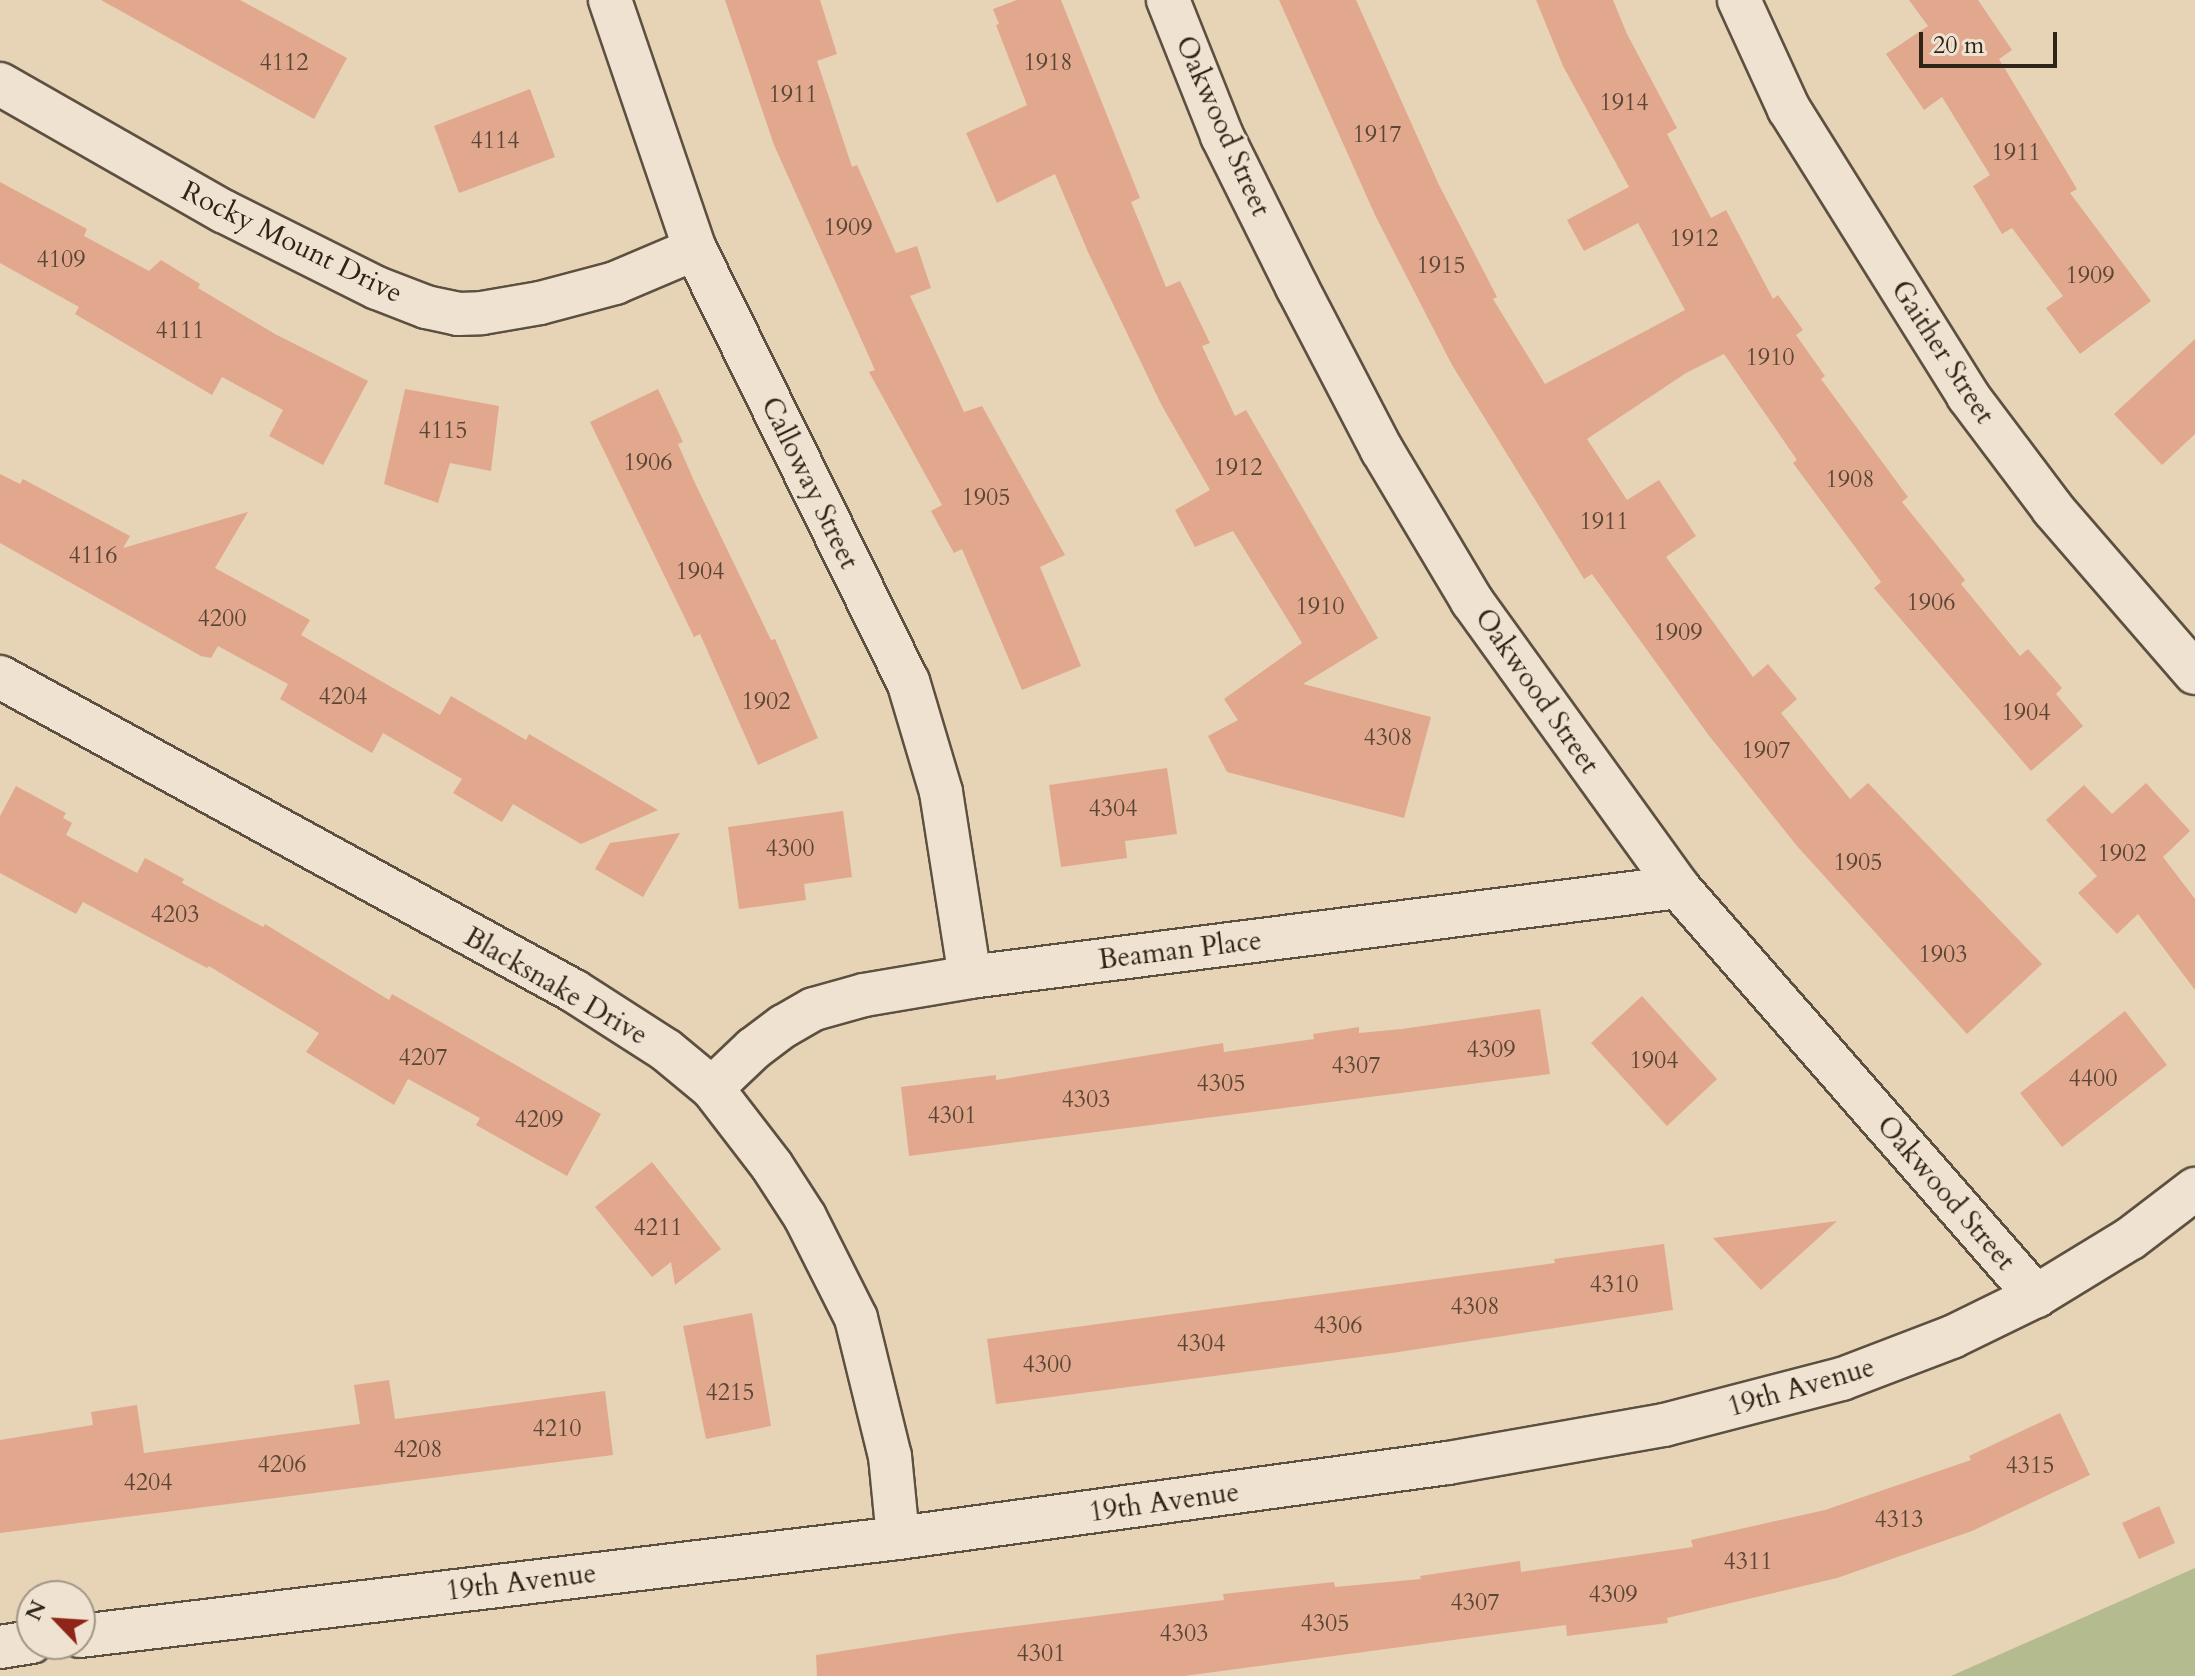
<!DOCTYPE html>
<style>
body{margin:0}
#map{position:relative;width:2195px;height:1676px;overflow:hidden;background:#e7d3b6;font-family:Cardo,serif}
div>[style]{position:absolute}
.green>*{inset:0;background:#b4bc8f}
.building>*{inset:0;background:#e1a88e}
.roads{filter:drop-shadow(2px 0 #5c5040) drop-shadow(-2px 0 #5c5040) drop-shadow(0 2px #5c5040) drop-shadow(0 -2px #5c5040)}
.street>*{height:42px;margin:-21px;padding:0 21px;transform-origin:21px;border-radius:21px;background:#efe2d0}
span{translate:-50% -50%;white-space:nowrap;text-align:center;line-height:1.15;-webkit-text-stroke:6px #efe2d0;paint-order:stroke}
.number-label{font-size:24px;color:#5b4636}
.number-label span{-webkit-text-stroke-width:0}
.street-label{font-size:28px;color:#2e2518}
.north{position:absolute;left:16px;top:1580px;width:80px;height:80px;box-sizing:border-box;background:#efe2d0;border:2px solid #a29686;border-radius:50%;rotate:295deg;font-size:22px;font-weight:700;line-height:32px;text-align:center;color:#2e2518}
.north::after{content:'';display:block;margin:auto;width:28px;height:36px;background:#8f2418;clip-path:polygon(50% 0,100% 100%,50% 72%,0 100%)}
.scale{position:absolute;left:1919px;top:32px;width:138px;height:36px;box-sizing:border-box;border:4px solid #2e2518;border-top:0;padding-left:10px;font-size:24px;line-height:28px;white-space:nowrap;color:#2e2518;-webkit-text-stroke:6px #efe2d0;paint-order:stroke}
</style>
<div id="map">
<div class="green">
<i style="clip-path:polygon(2195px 1568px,2195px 1676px,1951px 1676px)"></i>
</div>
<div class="building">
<i style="clip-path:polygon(101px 0,240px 0,347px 58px,314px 119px)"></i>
<i style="clip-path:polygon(725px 0,820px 0,837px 54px,817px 61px,852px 167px,857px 165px,896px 253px,917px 246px,931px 288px,910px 296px,964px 412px,982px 406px,1065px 555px,1040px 567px,1081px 666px,1022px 690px,962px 549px,954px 553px,931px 511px,942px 505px,869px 372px,875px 370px,774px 145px)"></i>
<i style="clip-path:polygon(1017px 0,1061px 0,1140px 198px,1131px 202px,1166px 287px,1180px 281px,1210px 343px,1202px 346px,1235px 416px,1246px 410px,1378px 638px,1303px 684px,1431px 717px,1404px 818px,1227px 772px,1208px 736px,1238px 720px,1224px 699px,1302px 643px,1233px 531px,1195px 547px,1175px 510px,1210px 490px,1161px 404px,1088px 252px,1055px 174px,997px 203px,966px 133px,1027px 105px,996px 25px,999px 24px,993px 9px)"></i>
<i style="clip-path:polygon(1279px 0,1356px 0,1439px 185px,1497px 297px,1493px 299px,1545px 384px,1685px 310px,1638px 223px,1584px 251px,1567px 220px,1629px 187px,1563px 66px,1536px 0,1613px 0,1627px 34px,1677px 128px,1667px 134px,1711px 218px,1726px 210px,1773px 299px,1778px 295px,1803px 330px,1796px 335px,1825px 376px,1821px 379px,1908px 497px,1902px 502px,1965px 580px,1961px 584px,2020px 656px,2028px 649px,2062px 688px,2056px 694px,2083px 726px,2031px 771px,1874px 588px,1881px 582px,1793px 463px,1797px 460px,1724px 354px,1686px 373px,1587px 439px,1627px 500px,1659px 480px,1696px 536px,1666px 557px,1753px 677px,1768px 664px,1797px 699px,1781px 713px,1850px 799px,1868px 783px,2042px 964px,1967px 1034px,1797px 846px,1707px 733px,1592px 574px,1584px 579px,1452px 365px,1375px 215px)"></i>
<i style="clip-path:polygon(1909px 0,1978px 0,2012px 50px,1999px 59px,2077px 189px,2070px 193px,2151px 301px,2080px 354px,2046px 308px,2063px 296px,2012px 228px,2002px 234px,1973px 186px,1990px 175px,1942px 97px,1924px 110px,1886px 54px,1928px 26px)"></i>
<i style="clip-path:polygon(530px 89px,555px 157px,459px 193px,434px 126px)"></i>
<i style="clip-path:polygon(0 182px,87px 229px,84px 236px,149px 271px,161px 260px,200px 284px,198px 288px,275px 334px,368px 381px,323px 465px,269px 436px,283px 410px,222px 377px,212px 395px,75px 314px,79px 307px,0 263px)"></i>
<i style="clip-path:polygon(2195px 339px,2195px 434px,2162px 465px,2114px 414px)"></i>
<i style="clip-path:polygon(405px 389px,499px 406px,491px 471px,450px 463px,438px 503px,384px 484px)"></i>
<i style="clip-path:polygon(658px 389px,683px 442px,678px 444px,694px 481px,771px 640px,775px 639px,818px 738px,758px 765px,700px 634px,694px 637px,590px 422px)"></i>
<i style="clip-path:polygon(0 474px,20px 484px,23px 479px,130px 536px,123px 548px,248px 512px,215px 568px,310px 620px,301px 635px,440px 715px,451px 696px,526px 740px,529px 734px,658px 810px,581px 844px,513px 804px,502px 822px,453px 793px,462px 779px,383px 733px,372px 753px,280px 699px,288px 684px,218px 646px,211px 658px,201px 656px,0 543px)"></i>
<i style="clip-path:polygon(1167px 768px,1177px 834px,1125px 841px,1127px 858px,1061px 867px,1049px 785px)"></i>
<i style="clip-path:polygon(2146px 783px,2190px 831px,2163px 857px,2195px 899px,2195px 990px,2138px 914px,2117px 934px,2078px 893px,2097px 876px,2046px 820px,2084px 785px,2112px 814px)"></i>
<i style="clip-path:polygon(16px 786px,66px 813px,63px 818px,72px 823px,66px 835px,137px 873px,145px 858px,184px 879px,182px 883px,263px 927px,265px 924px,389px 1000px,392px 994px,601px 1114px,567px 1176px,476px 1125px,480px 1118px,408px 1079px,394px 1105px,306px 1052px,319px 1033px,209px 966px,207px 968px,83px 902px,76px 914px,0 873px,0 816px)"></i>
<i style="clip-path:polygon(843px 811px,852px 877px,804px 884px,806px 900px,739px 909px,728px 827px)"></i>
<i style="clip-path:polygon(680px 833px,643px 897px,595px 869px,610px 843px)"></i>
<i style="clip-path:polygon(1642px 996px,1717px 1079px,1667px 1126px,1591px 1043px)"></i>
<i style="clip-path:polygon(1540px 1009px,1550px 1074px,909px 1156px,901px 1087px,996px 1075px,996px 1080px,1223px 1043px,1224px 1052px,1314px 1039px,1313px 1034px,1359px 1027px,1359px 1033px,1402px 1029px)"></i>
<i style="clip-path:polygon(2125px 1011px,2167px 1065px,2062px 1147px,2020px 1093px)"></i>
<i style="clip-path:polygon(652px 1162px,721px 1249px,675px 1285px,671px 1262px,652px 1277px,595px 1207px)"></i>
<i style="clip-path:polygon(1837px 1221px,1761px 1290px,1713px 1238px)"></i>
<i style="clip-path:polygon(1664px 1244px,1673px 1310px,1392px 1353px,996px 1404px,987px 1339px,1555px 1263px,1554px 1259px)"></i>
<i style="clip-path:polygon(752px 1313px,771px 1426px,706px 1439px,683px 1326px)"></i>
<i style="clip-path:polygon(389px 1380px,395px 1419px,605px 1391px,613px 1455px,0 1533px,0 1440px,93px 1425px,91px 1412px,137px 1405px,144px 1453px,360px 1424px,354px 1385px)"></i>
<i style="clip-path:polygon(2060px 1413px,2090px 1475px,1972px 1531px,1837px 1578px,1667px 1618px,1668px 1623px,1567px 1636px,1566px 1625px,1184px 1676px,817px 1676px,816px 1655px,953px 1634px,1224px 1600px,1223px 1594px,1334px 1582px,1335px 1587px,1421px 1579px,1420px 1576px,1520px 1561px,1521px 1572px,1693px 1547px,1691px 1540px,1825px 1510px,1971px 1460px,1969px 1456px)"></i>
<i style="clip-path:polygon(2159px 1506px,2175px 1543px,2139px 1559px,2122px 1523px)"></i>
</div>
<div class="roads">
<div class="street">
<i style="left:610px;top:0;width:263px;rotate:71.2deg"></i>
<i style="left:695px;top:249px;width:482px;rotate:63.8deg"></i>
<i style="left:908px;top:681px;width:116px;rotate:73.4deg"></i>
<i style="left:941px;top:792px;width:187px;rotate:81.1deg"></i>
<i style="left:1168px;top:0;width:146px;rotate:68.3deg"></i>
<i style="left:1222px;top:136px;width:169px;rotate:63.6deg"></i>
<i style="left:1297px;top:287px;width:184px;rotate:62.5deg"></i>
<i style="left:1382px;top:450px;width:176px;rotate:59.2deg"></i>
<i style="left:1472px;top:601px;width:352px;rotate:54.2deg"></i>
<i style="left:1678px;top:887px;width:544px;rotate:48.8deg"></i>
<i style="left:1739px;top:0;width:120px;rotate:65.4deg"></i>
<i style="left:1789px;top:109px;width:338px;rotate:58deg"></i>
<i style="left:1968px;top:396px;width:141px;rotate:53deg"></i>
<i style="left:2053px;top:509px;width:217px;rotate:49.1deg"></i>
<i style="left:0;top:84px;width:257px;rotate:29.7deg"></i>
<i style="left:223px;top:211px;width:172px;rotate:26.6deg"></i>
<i style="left:377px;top:288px;width:53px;rotate:21.2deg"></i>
<i style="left:426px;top:307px;width:33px;rotate:12deg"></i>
<i style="left:458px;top:314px;width:24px;rotate:-2deg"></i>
<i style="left:482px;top:313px;width:59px;rotate:-9.8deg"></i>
<i style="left:540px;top:303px;width:78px;rotate:-14.9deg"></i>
<i style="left:615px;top:283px;width:87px;rotate:-23deg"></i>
<i style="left:0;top:677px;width:654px;rotate:28.68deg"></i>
<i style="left:574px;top:991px;width:109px;rotate:32.7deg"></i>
<i style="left:666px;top:1050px;width:60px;rotate:39.6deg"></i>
<i style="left:712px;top:1088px;width:98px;rotate:52.4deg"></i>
<i style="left:772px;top:1166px;width:61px;rotate:57.1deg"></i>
<i style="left:805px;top:1217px;width:113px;rotate:63.2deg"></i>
<i style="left:856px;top:1318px;width:142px;rotate:76.2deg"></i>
<i style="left:890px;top:1456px;width:82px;rotate:84.4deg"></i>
<i style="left:712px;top:1088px;width:57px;rotate:-43.6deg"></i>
<i style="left:753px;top:1049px;width:39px;rotate:-37deg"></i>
<i style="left:784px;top:1026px;width:34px;rotate:-30deg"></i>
<i style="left:814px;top:1009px;width:52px;rotate:-15.6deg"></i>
<i style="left:864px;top:995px;width:108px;rotate:-9.6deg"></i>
<i style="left:970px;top:977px;width:714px;rotate:-7.24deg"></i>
<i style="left:80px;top:1636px;width:824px;rotate:-6.83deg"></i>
<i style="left:898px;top:1538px;width:555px;rotate:-7.77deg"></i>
<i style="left:1448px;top:1463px;width:219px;rotate:-10deg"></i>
<i style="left:1664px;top:1425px;width:184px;rotate:-14.5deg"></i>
<i style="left:1842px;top:1379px;width:118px;rotate:-20.9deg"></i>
<i style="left:1952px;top:1337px;width:93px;rotate:-26deg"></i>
<i style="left:2036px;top:1296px;width:111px;rotate:-31.4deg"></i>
<i style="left:2131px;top:1238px;width:81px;rotate:-37.4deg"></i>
<i style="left:0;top:1647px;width:32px;rotate:-9deg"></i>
</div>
</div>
<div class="number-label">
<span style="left:284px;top:63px">4112</span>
<span style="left:1048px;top:63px">1918</span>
<span style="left:793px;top:95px">1911</span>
<span style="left:1624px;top:103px">1914</span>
<span style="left:1377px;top:135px">1917</span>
<span style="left:495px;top:141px">4114</span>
<span style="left:2016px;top:153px">1911</span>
<span style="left:848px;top:228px">1909</span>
<span style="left:1694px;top:239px">1912</span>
<span style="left:61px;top:260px">4109</span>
<span style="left:1441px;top:266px">1915</span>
<span style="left:2090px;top:276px">1909</span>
<span style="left:180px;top:331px">4111</span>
<span style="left:1770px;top:358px">1910</span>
<span style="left:443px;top:431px">4115</span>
<span style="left:648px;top:463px">1906</span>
<span style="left:1238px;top:468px">1912</span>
<span style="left:1850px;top:480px">1908</span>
<span style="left:986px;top:498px">1905</span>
<span style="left:1604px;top:522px">1911</span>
<span style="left:93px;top:556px">4116</span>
<span style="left:700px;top:572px">1904</span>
<span style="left:1931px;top:603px">1906</span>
<span style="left:1320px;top:607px">1910</span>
<span style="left:222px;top:619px">4200</span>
<span style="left:1678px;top:633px">1909</span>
<span style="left:343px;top:697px">4204</span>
<span style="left:766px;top:702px">1902</span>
<span style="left:2026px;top:713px">1904</span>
<span style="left:1388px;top:738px">4308</span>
<span style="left:1766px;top:751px">1907</span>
<span style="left:1113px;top:809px">4304</span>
<span style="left:790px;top:849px">4300</span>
<span style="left:2122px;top:854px">1902</span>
<span style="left:1858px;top:863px">1905</span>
<span style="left:175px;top:915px">4203</span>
<span style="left:1943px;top:955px">1903</span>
<span style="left:1491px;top:1050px">4309</span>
<span style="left:423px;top:1058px">4207</span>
<span style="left:1654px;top:1061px">1904</span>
<span style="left:1356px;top:1066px">4307</span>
<span style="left:2093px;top:1079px">4400</span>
<span style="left:1221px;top:1084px">4305</span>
<span style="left:1086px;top:1100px">4303</span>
<span style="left:952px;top:1116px">4301</span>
<span style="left:539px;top:1120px">4209</span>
<span style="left:658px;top:1228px">4211</span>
<span style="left:1614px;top:1285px">4310</span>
<span style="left:1475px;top:1307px">4308</span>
<span style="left:1338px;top:1326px">4306</span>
<span style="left:1201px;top:1344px">4304</span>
<span style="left:1047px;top:1365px">4300</span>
<span style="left:730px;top:1393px">4215</span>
<span style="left:557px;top:1429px">4210</span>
<span style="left:418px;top:1450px">4208</span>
<span style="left:282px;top:1465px">4206</span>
<span style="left:2030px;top:1466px">4315</span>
<span style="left:148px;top:1483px">4204</span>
<span style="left:1899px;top:1520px">4313</span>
<span style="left:1748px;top:1562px">4311</span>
<span style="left:1613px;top:1595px">4309</span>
<span style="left:1475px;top:1603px">4307</span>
<span style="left:1325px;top:1624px">4305</span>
<span style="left:1184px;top:1634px">4303</span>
<span style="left:1041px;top:1654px">4301</span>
</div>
<div class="street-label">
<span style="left:1223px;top:126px;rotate:66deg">Oakwood Street</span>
<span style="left:292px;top:242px;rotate:26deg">Rocky Mount Drive</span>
<span style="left:1943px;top:352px;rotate:57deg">Gaither Street</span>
<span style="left:810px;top:483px;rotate:64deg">Calloway Street</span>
<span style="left:1537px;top:691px;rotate:55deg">Oakwood Street</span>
<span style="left:1180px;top:950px;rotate:-7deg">Beaman Place</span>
<span style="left:556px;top:986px;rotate:30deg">Blacksnake Drive</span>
<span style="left:1946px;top:1193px;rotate:49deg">Oakwood Street</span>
<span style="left:1801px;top:1387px;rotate:-16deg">19th Avenue</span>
<span style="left:1164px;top:1502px;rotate:-8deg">19th Avenue</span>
<span style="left:521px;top:1582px;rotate:-7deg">19th Avenue</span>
</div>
<div class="north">N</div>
<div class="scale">20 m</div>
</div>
